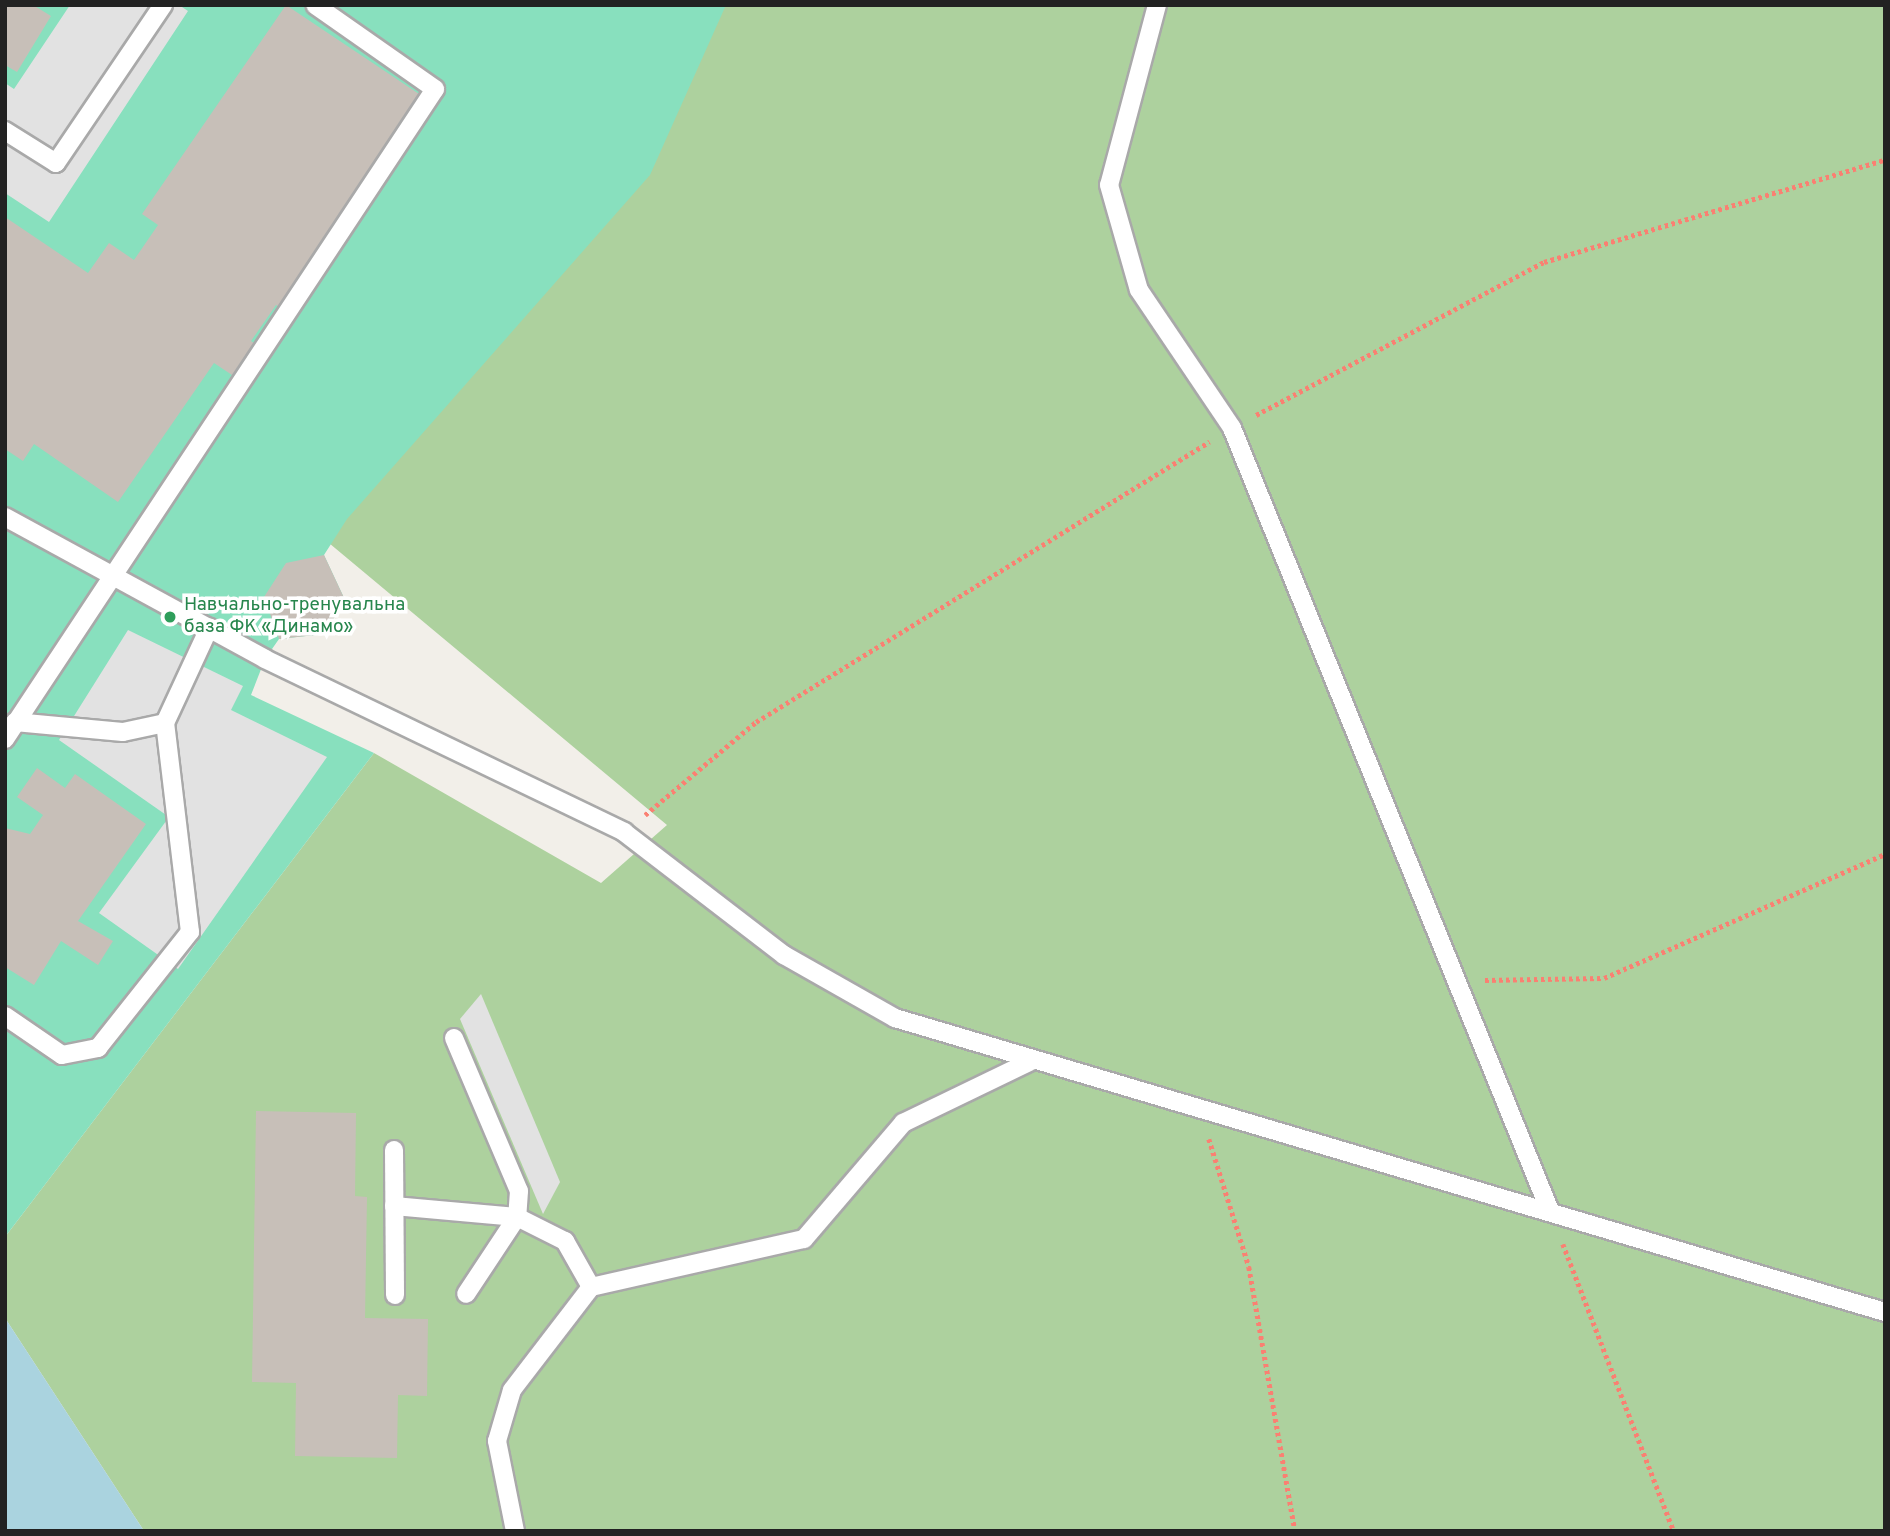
<!DOCTYPE html>
<meta charset="utf-8">
<style>
body{margin:0}
#map{position:relative;width:1890px;height:1536px;overflow:hidden;background:#f2efe9;font-family:Overpass,sans-serif}
div>[style]{position:absolute}
.forest>*{inset:0;background:#add19e}
.pitch>*{inset:0;background:#88e0be}
.parking>*{inset:0;background:#e2e2e2}
.water>*{inset:0;background:#aad3df}
.building>*{inset:0;background:#c7bfb8}
.path>*{height:4.5px;margin-top:-2.25px;transform-origin:0;background:repeating-linear-gradient(90deg,#fa8072 0 3.5px,transparent 0 7px)}
.roads{filter:drop-shadow(2px 0 #a9a9a9) drop-shadow(-2px 0 #a9a9a9) drop-shadow(0 2px #a9a9a9) drop-shadow(0 -2px #a9a9a9)}
.service>*{height:18px;margin:-9px;padding:0 9px;transform-origin:9px;border-radius:9px;background:#fff}
.dots>*{width:19px;height:19px;translate:-50% -50%;box-sizing:border-box;border:4px solid #fff;border-radius:50%}
span{translate:-50% -50%;white-space:nowrap;text-align:center;line-height:1.15;-webkit-text-stroke:7px #fff;paint-order:stroke}
.leisure-label{font-size:19px;color:#27864d}
.left{translate:0 -50%;text-align:left}
.frame{position:absolute;inset:0;border:7px solid #222;pointer-events:none}
</style>
<div id="map">
<div class="forest">
<i style="clip-path:polygon(688px 5px,1885px 5px,1885px 1531px,144px 1531px,5px 1318px,5px 1237px,374px 753px,601px 883px,667px 825px,281px 503px)"></i>
</div>
<div class="pitch">
<i style="clip-path:polygon(5px 5px,726px 5px,650px 175px,347px 519px,324px 555px,345px 600px,324px 634px,279px 639px,265px 659px,251px 695px,374px 753px,5px 1237px)"></i>
</div>
<div class="parking">
<i style="clip-path:polygon(70px 5px,179px 5px,188px 11px,49px 222px,5px 193px,5px 83px,14px 89px)"></i>
<i style="clip-path:polygon(128px 630px,243px 686px,231px 710px,327px 757px,178px 969px,99px 913px,169px 817px,59px 740px)"></i>
<i style="clip-path:polygon(481px 994px,560px 1182px,543px 1214px,460px 1019px)"></i>
</div>
<div class="water">
<i style="clip-path:polygon(5px 1318px,144px 1531px,5px 1531px)"></i>
</div>
<div class="building">
<i style="clip-path:polygon(5px 5px,33px 5px,51px 16px,17px 72px,5px 65px)"></i>
<i style="clip-path:polygon(286px 5px,434px 104px,289px 314px,276px 305px,251px 341px,265px 351px,244px 383px,214px 363px,118px 502px,34px 444px,23px 461px,5px 449px,5px 217px,88px 273px,109px 243px,134px 260px,158px 225px,142px 214px)"></i>
<i style="clip-path:polygon(324px 555px,345px 600px,324px 634px,279px 639px,264px 597px,286px 563px)"></i>
<i style="clip-path:polygon(37px 768px,65px 788px,75px 774px,146px 824px,78px 921px,113px 941px,98px 965px,61px 941px,34px 985px,5px 967px,5px 828px,30px 834px,43px 815px,17px 797px)"></i>
<i style="clip-path:polygon(256px 1111px,356px 1113px,355px 1196px,367px 1197px,365px 1318px,428px 1319px,427px 1396px,398px 1395px,397px 1458px,295px 1456px,296px 1383px,252px 1382px)"></i>
</div>
<div class="path">
<i style="left:1256px;top:415px;width:326px;rotate:-28deg"></i>
<i style="left:1544px;top:262px;width:356px;rotate:-16.7deg"></i>
<i style="left:645px;top:815px;width:145px;rotate:-40deg"></i>
<i style="left:756px;top:722px;width:533px;rotate:-31.72deg"></i>
<i style="left:1485px;top:980px;width:119px;rotate:-1deg"></i>
<i style="left:1604px;top:978px;width:307px;rotate:-23.8deg"></i>
<i style="left:1209px;top:1139px;width:134px;rotate:72.6deg"></i>
<i style="left:1249px;top:1267px;width:268px;rotate:80.1deg"></i>
<i style="left:1563px;top:1244px;width:308px;rotate:68.9deg"></i>
</div>
<div class="roads">
<div class="service">
<i style="left:1157px;top:5px;width:186px;rotate:104.9deg"></i>
<i style="left:1109px;top:185px;width:109px;rotate:74.1deg"></i>
<i style="left:1139px;top:290px;width:166px;rotate:56deg"></i>
<i style="left:1232px;top:428px;width:845px;rotate:67.9deg"></i>
<i style="left:5px;top:131px;width:60px;rotate:32.1deg"></i>
<i style="left:56px;top:163px;width:191px;rotate:-55.9deg"></i>
<i style="left:5px;top:517px;width:296px;rotate:28.6deg"></i>
<i style="left:265px;top:659px;width:399px;rotate:25.7deg"></i>
<i style="left:624px;top:832px;width:202px;rotate:37.6deg"></i>
<i style="left:784px;top:955px;width:128px;rotate:29.6deg"></i>
<i style="left:895px;top:1018px;width:1033px;rotate:16.54deg"></i>
<i style="left:15px;top:722px;width:108px;rotate:5.3deg"></i>
<i style="left:123px;top:732px;width:43px;rotate:-12.1deg"></i>
<i style="left:5px;top:739px;width:779px;rotate:-56.51deg"></i>
<i style="left:435px;top:89px;width:146px;rotate:-145deg"></i>
<i style="left:5px;top:1016px;width:69px;rotate:34.4deg"></i>
<i style="left:62px;top:1055px;width:37px;rotate:-11deg"></i>
<i style="left:98px;top:1048px;width:148px;rotate:-51.6deg"></i>
<i style="left:190px;top:932px;width:210px;rotate:-96.8deg"></i>
<i style="left:165px;top:723px;width:105px;rotate:-65.1deg"></i>
<i style="left:454px;top:1038px;width:166px;rotate:67deg"></i>
<i style="left:519px;top:1191px;width:26px;rotate:94deg"></i>
<i style="left:517px;top:1217px;width:54px;rotate:26.6deg"></i>
<i style="left:565px;top:1241px;width:53px;rotate:60.5deg"></i>
<i style="left:394px;top:1150px;width:145px;rotate:89.6deg"></i>
<i style="left:394px;top:1206px;width:123px;rotate:5.1deg"></i>
<i style="left:517px;top:1217px;width:92px;rotate:123.5deg"></i>
<i style="left:515px;top:1531px;width:92px;rotate:-101.3deg"></i>
<i style="left:497px;top:1441px;width:53px;rotate:-73.6deg"></i>
<i style="left:512px;top:1390px;width:130px;rotate:-52.5deg"></i>
<i style="left:591px;top:1287px;width:218px;rotate:-12.7deg"></i>
<i style="left:804px;top:1239px;width:153px;rotate:-49.5deg"></i>
<i style="left:903px;top:1123px;width:140px;rotate:-25.8deg"></i>
</div>
</div>
<div class="dots">
<i style="left:170px;top:617px;background:#2e9e5b"></i>
</div>
<div class="leisure-label">
<span class="left" style="left:184px;top:617px">Навчально-тренувальна<br>база ФК «Динамо»</span>
</div>
<div class="frame"></div>
</div>
